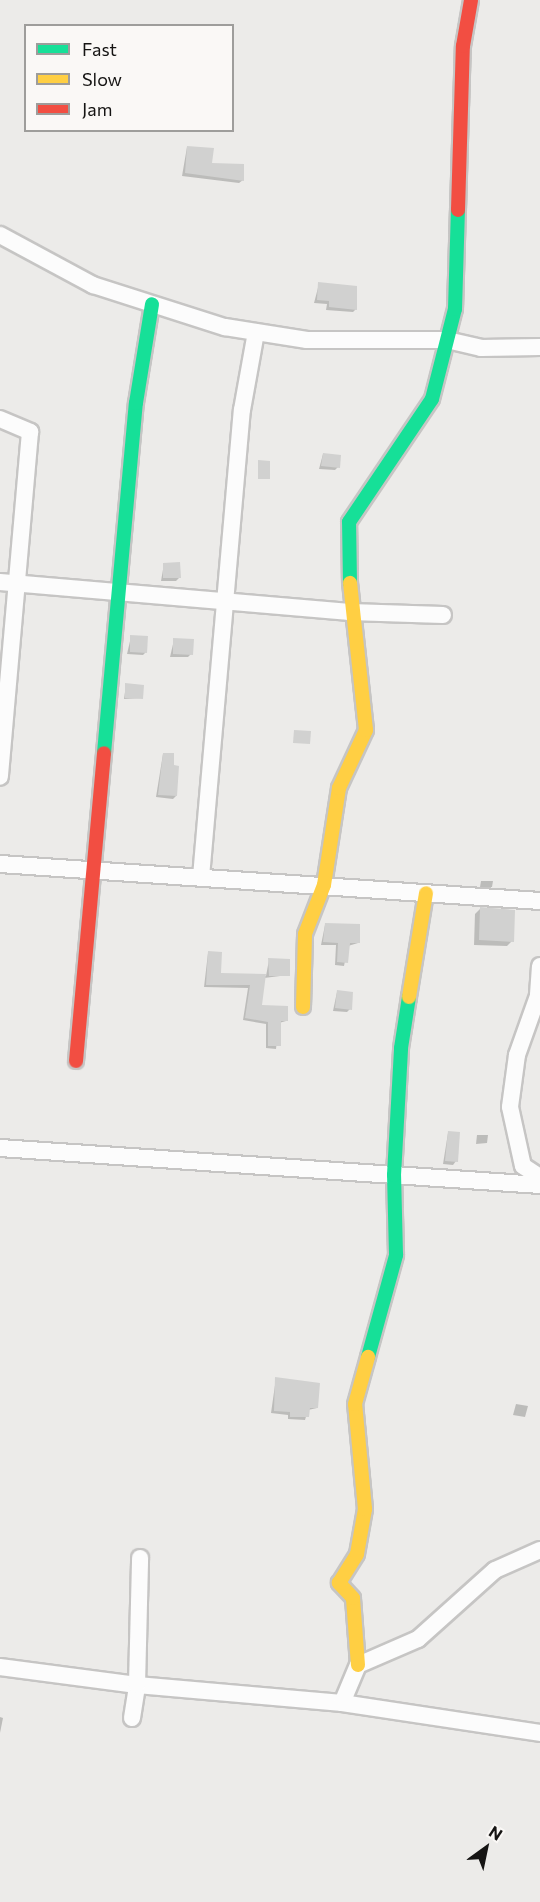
<!DOCTYPE html>
<style>
body{margin:0}
#map{position:relative;width:540px;height:1902px;overflow:hidden;background:#ecebe9;font-family:Commissioner,sans-serif}
div>[style]{position:absolute}
.shadow>*{inset:0;background:#0003}
.building>*{inset:0;background:#d1d1d0}
.roads{filter:drop-shadow(2px 0 #c6c5c4) drop-shadow(-2px 0 #c6c5c4) drop-shadow(0 2px #c6c5c4) drop-shadow(0 -2px #c6c5c4)}
.street>*{height:16px;margin:-8px;padding:0 8px;transform-origin:8px;border-radius:8px;background:#fcfcfc}
.fast>*{height:14px;margin:-7px;padding:0 7px;transform-origin:7px;border-radius:7px;background:#16e098}
.slow>*{height:14px;margin:-7px;padding:0 7px;transform-origin:7px;border-radius:7px;background:#ffcf43}
.jam>*{height:14px;margin:-7px;padding:0 7px;transform-origin:7px;border-radius:7px;background:#f24e42}
span{translate:-50% -50%;white-space:nowrap;text-align:center;line-height:1.15;-webkit-text-stroke:6px #faf8f6;paint-order:stroke}
.legend{position:absolute;left:24px;top:24px;width:210px;height:108px;box-sizing:border-box;background:#faf8f6;border:2px solid #9e9d9b;margin:0;padding:8px 10px;list-style:none;font-size:18px;color:#151413}
.legend li{display:flex;align-items:center;gap:12px;height:30px}
.legend b{width:30px;border:2px solid #9e9d9b}
.north{position:absolute;left:456px;top:1818px;width:60px;height:60px;-webkit-text-stroke:4px #faf8f6;paint-order:stroke;rotate:33deg;font-size:16px;font-weight:700;line-height:24px;text-align:center;color:#151413}
.north::after{content:'';display:block;margin:auto;width:21px;height:27px;background:#151413;clip-path:polygon(50% 0,100% 100%,50% 72%,0 100%)}
</style>
<div id="map">
<div class="shadow">
<i style="clip-path:polygon(187px 147px,210px 164px,243px 180px,239px 183px,182px 176px)"></i>
<i style="clip-path:polygon(319px 284px,356px 309px,353px 312px,326px 310px,327px 304px,314px 303px)"></i>
<i style="clip-path:polygon(323px 454px,338px 467px,335px 470px,319px 469px)"></i>
<i style="clip-path:polygon(164px 564px,179px 578px,176px 581px,161px 581px)"></i>
<i style="clip-path:polygon(131px 637px,146px 652px,143px 655px,127px 654px)"></i>
<i style="clip-path:polygon(174px 640px,191px 654px,188px 657px,170px 657px)"></i>
<i style="clip-path:polygon(126px 685px,141px 698px,124px 699px)"></i>
<i style="clip-path:polygon(163px 754px,176px 796px,173px 799px,156px 797px)"></i>
<i style="clip-path:polygon(481px 881px,493px 881px,492px 887px,480px 887px)"></i>
<i style="clip-path:polygon(480px 909px,512px 941px,507px 946px,474px 945px,475px 914px)"></i>
<i style="clip-path:polygon(325px 925px,358px 943px,348px 946px,344px 966px,335px 965px,336px 945px,321px 945px)"></i>
<i style="clip-path:polygon(208px 953px,219px 975px,266px 976px,269px 960px,288px 975px,264px 978px,260px 1006px,286px 1021px,279px 1023px,276px 1049px,266px 1048px,266px 1024px,243px 1020px,248px 988px,204px 987px)"></i>
<i style="clip-path:polygon(337px 992px,350px 1009px,347px 1012px,333px 1011px)"></i>
<i style="clip-path:polygon(448px 1133px,456px 1161px,453px 1165px,443px 1164px)"></i>
<i style="clip-path:polygon(477px 1135px,488px 1135px,487px 1143px,476px 1144px)"></i>
<i style="clip-path:polygon(276px 1378px,317px 1408px,308px 1410px,305px 1420px,288px 1419px,288px 1415px,271px 1413px)"></i>
<i style="clip-path:polygon(516px 1404px,528px 1406px,525px 1417px,513px 1415px)"></i>
<i style="clip-path:polygon(0 1717px,3px 1718px,0 1733px)"></i>
</div>
<div class="building">
<i style="clip-path:polygon(187px 146px,214px 148px,212px 163px,244px 164px,244px 181px,185px 173px)"></i>
<i style="clip-path:polygon(318px 282px,357px 286px,357px 310px,329px 307px,329px 301px,317px 300px)"></i>
<i style="clip-path:polygon(323px 453px,341px 455px,340px 468px,321px 466px)"></i>
<i style="clip-path:polygon(258px 460px,270px 461px,270px 479px,258px 479px)"></i>
<i style="clip-path:polygon(180px 562px,181px 578px,163px 578px,163px 563px)"></i>
<i style="clip-path:polygon(130px 635px,148px 636px,147px 653px,130px 652px)"></i>
<i style="clip-path:polygon(173px 638px,194px 639px,193px 655px,173px 654px)"></i>
<i style="clip-path:polygon(125px 683px,144px 685px,143px 699px,125px 698px)"></i>
<i style="clip-path:polygon(294px 730px,311px 731px,310px 744px,293px 743px)"></i>
<i style="clip-path:polygon(163px 753px,174px 753px,174px 765px,179px 766px,177px 796px,158px 795px)"></i>
<i style="clip-path:polygon(480px 907px,515px 910px,514px 942px,479px 940px)"></i>
<i style="clip-path:polygon(325px 923px,360px 924px,360px 943px,350px 943px,348px 963px,337px 962px,338px 943px,323px 942px)"></i>
<i style="clip-path:polygon(208px 951px,222px 952px,221px 973px,266px 974px,262px 1005px,288px 1006px,288px 1021px,281px 1021px,281px 1046px,268px 1046px,268px 1022px,245px 1018px,250px 985px,206px 985px)"></i>
<i style="clip-path:polygon(268px 958px,290px 959px,290px 976px,269px 976px)"></i>
<i style="clip-path:polygon(337px 990px,353px 992px,352px 1010px,335px 1008px)"></i>
<i style="clip-path:polygon(448px 1131px,460px 1132px,458px 1162px,445px 1161px)"></i>
<i style="clip-path:polygon(275px 1377px,320px 1383px,318px 1408px,310px 1408px,309px 1417px,290px 1417px,290px 1412px,274px 1411px)"></i>
</div>
<div class="roads">
<div class="street">
<i style="left:0;top:235px;width:106px;rotate:28.3deg"></i>
<i style="left:93px;top:285px;width:139px;rotate:17.7deg"></i>
<i style="left:225px;top:327px;width:83px;rotate:9deg"></i>
<i style="left:307px;top:340px;width:140px"></i>
<i style="left:447px;top:340px;width:35px;rotate:13deg"></i>
<i style="left:481px;top:348px;width:59px;rotate:-1deg"></i>
<i style="left:0;top:419px;width:33px;rotate:23deg"></i>
<i style="left:30px;top:432px;width:346px;rotate:95deg"></i>
<i style="left:0;top:582px;width:351px;rotate:4.9deg"></i>
<i style="left:350px;top:612px;width:93px;rotate:1.8deg"></i>
<i style="left:0;top:864px;width:541px;rotate:3.92deg"></i>
<i style="left:201px;top:877px;width:469px;rotate:-85deg"></i>
<i style="left:242px;top:410px;width:79px;rotate:-79.8deg"></i>
<i style="left:540px;top:966px;width:30px;rotate:94deg"></i>
<i style="left:538px;top:996px;width:63px;rotate:109.6deg"></i>
<i style="left:517px;top:1055px;width:52px;rotate:97.7deg"></i>
<i style="left:510px;top:1107px;width:60px;rotate:77.6deg"></i>
<i style="left:523px;top:1166px;width:20px;rotate:33deg"></i>
<i style="left:0;top:1148px;width:541px;rotate:3.92deg"></i>
<i style="left:0;top:1667px;width:138px;rotate:7.5deg"></i>
<i style="left:137px;top:1685px;width:206px;rotate:5deg"></i>
<i style="left:342px;top:1703px;width:200px;rotate:8.6deg"></i>
<i style="left:342px;top:1703px;width:41px;rotate:-67.2deg"></i>
<i style="left:358px;top:1665px;width:65px;rotate:-23.4deg"></i>
<i style="left:418px;top:1639px;width:103px;rotate:-41.9deg"></i>
<i style="left:495px;top:1570px;width:49px;rotate:-24deg"></i>
<i style="left:132px;top:1718px;width:33px;rotate:-81deg"></i>
<i style="left:137px;top:1685px;width:127px;rotate:-88.6deg"></i>
</div>
<div class="fast">
<i style="left:350px;top:583px;width:61px;rotate:-90.9deg"></i>
<i style="left:349px;top:522px;width:148px;rotate:-56deg"></i>
<i style="left:432px;top:399px;width:93px;rotate:-75.7deg"></i>
<i style="left:455px;top:309px;width:99px;rotate:-88.3deg"></i>
<i style="left:104px;top:753px;width:351px;rotate:-84.8deg"></i>
<i style="left:136px;top:403px;width:100px;rotate:-80.8deg"></i>
<i style="left:368px;top:1357px;width:106px;rotate:-74.6deg"></i>
<i style="left:396px;top:1255px;width:80px;rotate:-91.4deg"></i>
<i style="left:394px;top:1175px;width:127px;rotate:-86.8deg"></i>
<i style="left:401px;top:1048px;width:52px;rotate:-81.1deg"></i>
</div>
<div class="slow">
<i style="left:409px;top:997px;width:105px;rotate:-80.7deg"></i>
<i style="left:303px;top:1007px;width:73px;rotate:-88.4deg"></i>
<i style="left:305px;top:934px;width:53px;rotate:-68.8deg"></i>
<i style="left:324px;top:885px;width:98px;rotate:-81.2deg"></i>
<i style="left:339px;top:788px;width:64px;rotate:-65deg"></i>
<i style="left:366px;top:730px;width:148px;rotate:-96.2deg"></i>
<i style="left:358px;top:1665px;width:67px;rotate:-94.3deg"></i>
<i style="left:353px;top:1598px;width:21px;rotate:-133deg"></i>
<i style="left:339px;top:1583px;width:34px;rotate:-58deg"></i>
<i style="left:357px;top:1554px;width:46px;rotate:-79.9deg"></i>
<i style="left:365px;top:1509px;width:105px;rotate:-95.4deg"></i>
<i style="left:355px;top:1404px;width:49px;rotate:-74.5deg"></i>
</div>
<div class="jam">
<i style="left:458px;top:210px;width:164px;rotate:-88.3deg"></i>
<i style="left:463px;top:46px;width:47px;rotate:-80.1deg"></i>
<i style="left:76px;top:1061px;width:309px;rotate:-84.8deg"></i>
</div>
</div>
<ul class="legend">
<li><b style="height:8px;background:#16e098"></b>Fast</li>
<li><b style="height:8px;background:#ffcf43"></b>Slow</li>
<li><b style="height:8px;background:#f24e42"></b>Jam</li>
</ul>
<div class="north">N</div>
</div>
